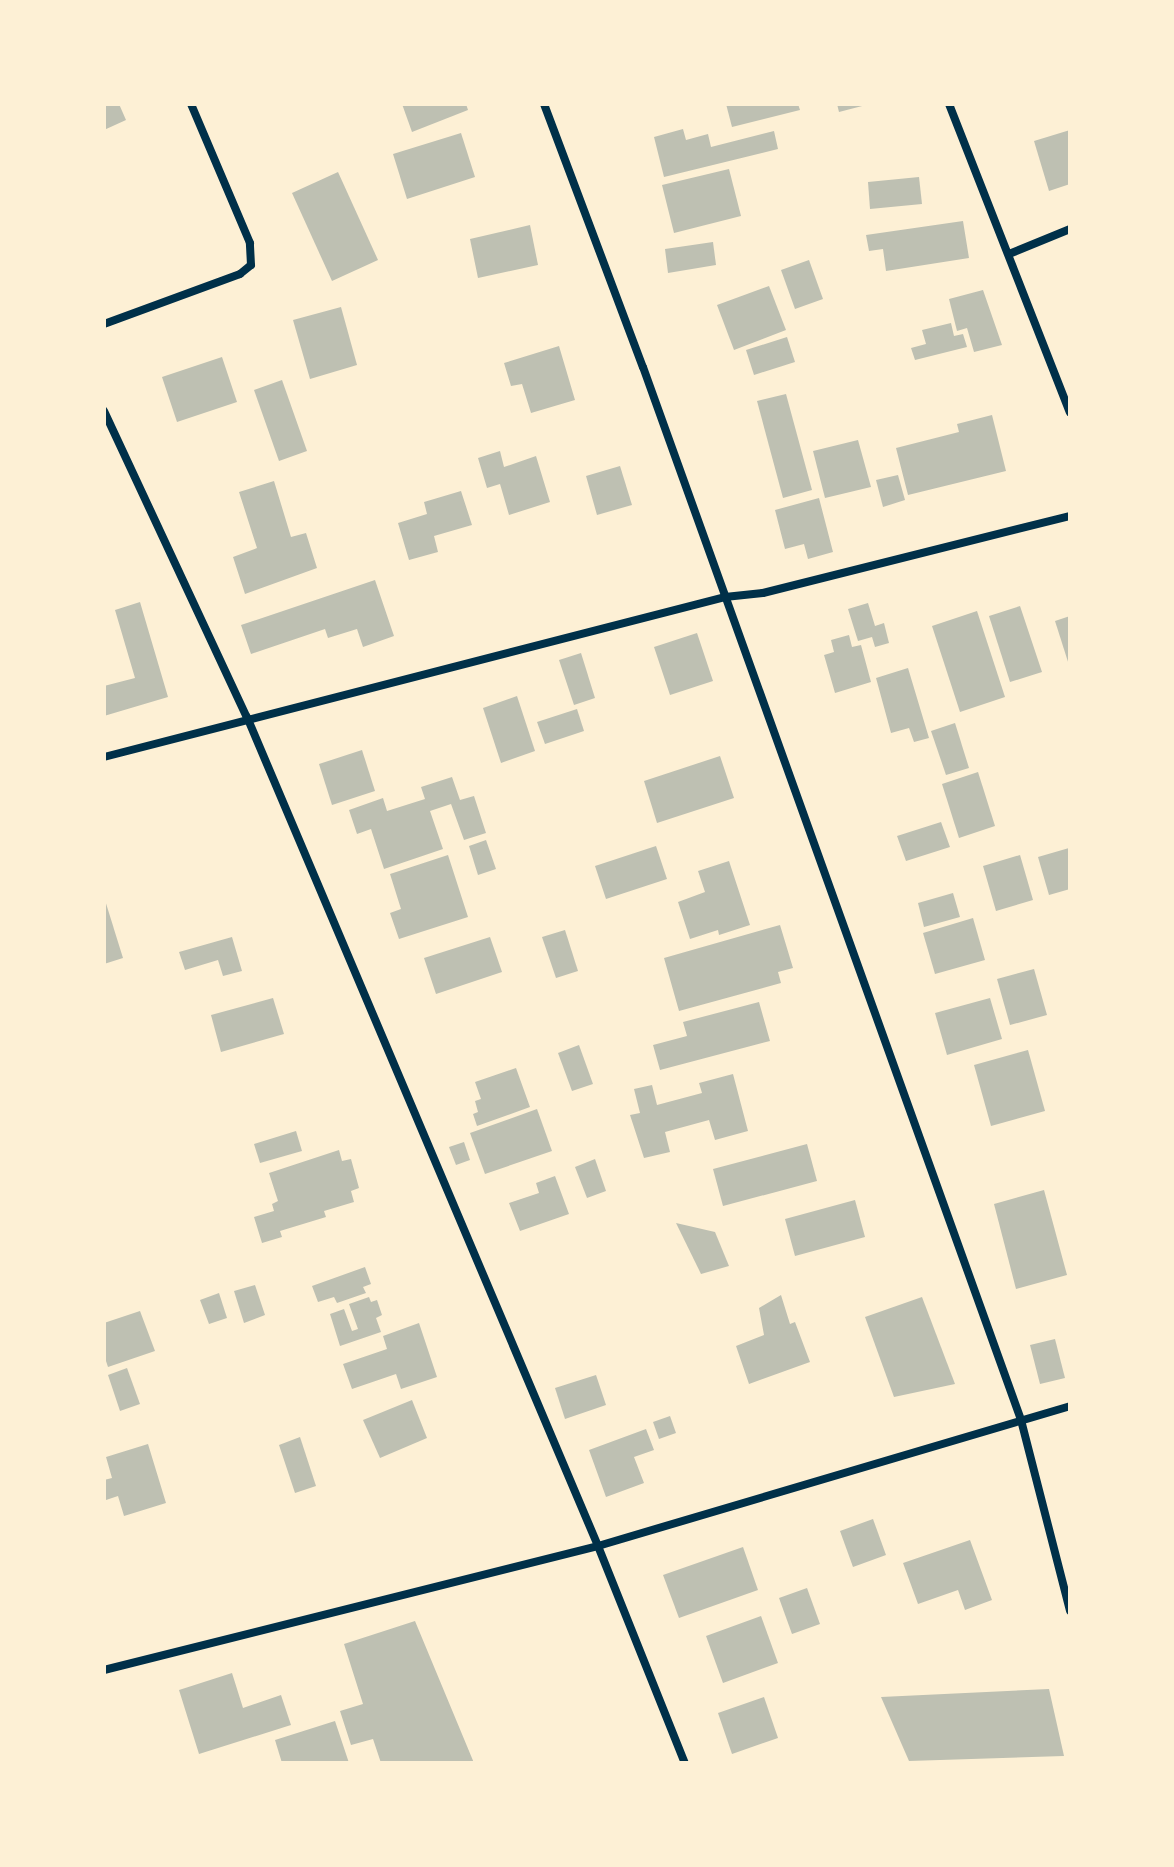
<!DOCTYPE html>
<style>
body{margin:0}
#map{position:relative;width:1174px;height:1867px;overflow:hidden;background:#fdf0d5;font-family:"PT Sans",sans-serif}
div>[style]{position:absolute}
.building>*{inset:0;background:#bec0b2}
.minor>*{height:8px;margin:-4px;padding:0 4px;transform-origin:4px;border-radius:4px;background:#003049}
span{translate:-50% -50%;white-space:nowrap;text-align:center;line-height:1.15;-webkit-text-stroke:6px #fdf0d5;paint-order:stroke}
.frame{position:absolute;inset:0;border:106px solid #fdf0d5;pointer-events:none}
</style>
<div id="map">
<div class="building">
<i style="clip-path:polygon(104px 104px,119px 104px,126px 120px,104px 130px)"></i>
<i style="clip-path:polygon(402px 104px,466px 104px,468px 110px,412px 132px)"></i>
<i style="clip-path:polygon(726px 104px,798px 104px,800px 110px,732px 127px)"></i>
<i style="clip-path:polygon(837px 104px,866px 104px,866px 105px,839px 112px)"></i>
<i style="clip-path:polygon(683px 129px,686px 140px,708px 134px,711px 147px,774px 131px,778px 149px,664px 177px,654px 137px)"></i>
<i style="clip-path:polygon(1070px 130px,1070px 184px,1049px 191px,1034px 141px)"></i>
<i style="clip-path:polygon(461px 133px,475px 177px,407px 199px,393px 154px)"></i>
<i style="clip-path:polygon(729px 169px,741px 216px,674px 233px,662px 185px)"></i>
<i style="clip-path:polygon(338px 172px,378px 260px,332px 281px,292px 193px)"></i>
<i style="clip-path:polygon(919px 177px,922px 204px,870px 209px,868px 182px)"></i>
<i style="clip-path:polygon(963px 221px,969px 258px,886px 271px,883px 249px,869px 251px,866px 235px)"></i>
<i style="clip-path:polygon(530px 225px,538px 265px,478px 278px,470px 239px)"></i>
<i style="clip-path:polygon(713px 242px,716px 265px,668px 273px,665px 249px)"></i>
<i style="clip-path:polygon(809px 260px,823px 299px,795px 309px,781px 270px)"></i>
<i style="clip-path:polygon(769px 286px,786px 330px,734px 350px,717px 305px)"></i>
<i style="clip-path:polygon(983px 290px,1002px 345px,974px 352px,967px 328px,957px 331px,949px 299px)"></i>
<i style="clip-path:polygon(341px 307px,357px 365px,310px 379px,293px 320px)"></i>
<i style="clip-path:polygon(951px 323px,954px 336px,963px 334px,967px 347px,915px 360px,911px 348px,926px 344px,922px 330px)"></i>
<i style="clip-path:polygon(787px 337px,795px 362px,754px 375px,746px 350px)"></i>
<i style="clip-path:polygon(559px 346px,575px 400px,531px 413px,522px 384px,511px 386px,504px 363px)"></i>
<i style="clip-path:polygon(222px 357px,237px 402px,177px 422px,162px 377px)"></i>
<i style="clip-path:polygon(282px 380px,307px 451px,279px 461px,254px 390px)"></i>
<i style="clip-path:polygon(786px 394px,812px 490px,783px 498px,757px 401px)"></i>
<i style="clip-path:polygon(992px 415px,1006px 471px,908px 495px,896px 448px,959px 432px,957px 424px)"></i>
<i style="clip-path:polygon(858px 440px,871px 487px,825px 498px,813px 451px)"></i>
<i style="clip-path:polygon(500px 451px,504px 467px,536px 456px,550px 502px,509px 515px,500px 484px,487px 488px,478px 458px)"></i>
<i style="clip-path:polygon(620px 466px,632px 505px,597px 515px,586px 476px)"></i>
<i style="clip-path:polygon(898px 475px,905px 500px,883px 507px,876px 480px)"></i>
<i style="clip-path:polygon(274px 481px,291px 537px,306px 533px,317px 568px,245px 594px,233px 557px,257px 548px,239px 492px)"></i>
<i style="clip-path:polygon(461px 491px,472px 525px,434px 536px,438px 552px,409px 560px,398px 523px,427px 514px,424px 502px)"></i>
<i style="clip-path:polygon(819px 498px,833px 552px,808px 559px,804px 544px,785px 549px,775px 510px)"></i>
<i style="clip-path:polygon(375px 580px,394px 636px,363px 647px,357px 629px,328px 638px,325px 629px,251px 654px,241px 625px)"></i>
<i style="clip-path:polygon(140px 602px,168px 697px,104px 716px,104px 686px,135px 678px,115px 610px)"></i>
<i style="clip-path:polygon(868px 603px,875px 626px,884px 623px,889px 643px,875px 647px,872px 637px,858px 641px,848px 609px)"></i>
<i style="clip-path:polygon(1020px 606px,1042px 672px,1010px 682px,989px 616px)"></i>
<i style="clip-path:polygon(977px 611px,1005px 697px,960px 712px,932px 626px)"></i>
<i style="clip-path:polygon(1070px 616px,1070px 665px,1069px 665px,1055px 621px)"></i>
<i style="clip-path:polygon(697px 633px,713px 681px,670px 695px,654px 647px)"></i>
<i style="clip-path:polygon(849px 635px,852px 647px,861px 645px,871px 682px,835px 693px,824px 655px,834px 652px,831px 640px)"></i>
<i style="clip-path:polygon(581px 653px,595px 698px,574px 705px,559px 660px)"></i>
<i style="clip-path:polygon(908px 668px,929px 738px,914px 742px,909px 728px,891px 733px,876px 678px)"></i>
<i style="clip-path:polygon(517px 696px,535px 751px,501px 763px,483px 708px)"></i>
<i style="clip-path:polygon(577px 709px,584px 731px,545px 744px,537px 722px)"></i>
<i style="clip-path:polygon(955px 723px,969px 768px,946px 775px,931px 731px)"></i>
<i style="clip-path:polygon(362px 750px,375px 791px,332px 805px,319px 764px)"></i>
<i style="clip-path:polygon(720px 756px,734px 798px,657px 823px,644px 781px)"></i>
<i style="clip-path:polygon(978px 772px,995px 826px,959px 838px,942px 784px)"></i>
<i style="clip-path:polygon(452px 777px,460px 800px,474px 796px,486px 833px,464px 840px,451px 804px,430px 811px,443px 849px,384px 869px,371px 829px,357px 834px,349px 810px,383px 798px,387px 811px,425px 799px,421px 787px)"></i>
<i style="clip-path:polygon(941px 822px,950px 847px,906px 861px,897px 836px)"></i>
<i style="clip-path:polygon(486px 840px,496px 869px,478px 875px,469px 846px)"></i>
<i style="clip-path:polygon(656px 846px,667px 879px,606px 899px,595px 866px)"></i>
<i style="clip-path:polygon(1069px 848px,1070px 889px,1049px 895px,1038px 857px)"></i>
<i style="clip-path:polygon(448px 855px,468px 917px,399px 939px,390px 913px,401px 909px,390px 874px)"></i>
<i style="clip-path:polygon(1020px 855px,1033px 900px,996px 911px,983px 866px)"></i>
<i style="clip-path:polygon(729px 861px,750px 925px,719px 935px,718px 930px,690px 939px,678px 902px,705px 892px,698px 871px)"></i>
<i style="clip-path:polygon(953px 893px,960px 917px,924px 927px,918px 903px)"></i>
<i style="clip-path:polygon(104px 897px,123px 958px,104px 964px)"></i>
<i style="clip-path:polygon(973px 918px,985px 960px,935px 974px,923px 933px)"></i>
<i style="clip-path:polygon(780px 925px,793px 968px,778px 972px,781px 983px,679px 1011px,664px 958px)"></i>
<i style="clip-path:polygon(565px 930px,578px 971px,556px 978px,542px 937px)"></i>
<i style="clip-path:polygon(232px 937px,242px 971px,223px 976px,218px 960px,185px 970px,179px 952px)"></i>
<i style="clip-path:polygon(490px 937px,502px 972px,436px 994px,424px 958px)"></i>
<i style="clip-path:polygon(1034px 969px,1047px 1015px,1010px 1025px,997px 979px)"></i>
<i style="clip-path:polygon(273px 998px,284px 1034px,221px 1052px,211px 1015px)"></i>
<i style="clip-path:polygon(990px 998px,1002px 1039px,947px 1055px,935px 1013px)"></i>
<i style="clip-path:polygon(759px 1002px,770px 1041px,660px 1070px,653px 1045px,687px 1036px,683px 1022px)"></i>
<i style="clip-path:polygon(579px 1045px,593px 1084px,572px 1091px,558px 1053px)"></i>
<i style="clip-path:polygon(1028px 1050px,1045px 1111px,991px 1126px,974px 1065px)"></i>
<i style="clip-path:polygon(516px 1068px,530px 1107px,477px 1126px,473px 1114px,478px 1112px,475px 1101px,481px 1099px,475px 1082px)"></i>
<i style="clip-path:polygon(733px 1074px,748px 1131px,715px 1140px,709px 1120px,665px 1132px,670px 1152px,644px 1158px,630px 1115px,640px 1113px,634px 1089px,652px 1085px,657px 1105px,702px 1093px,699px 1083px)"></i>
<i style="clip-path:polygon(537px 1109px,552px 1151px,485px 1174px,470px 1133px)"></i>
<i style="clip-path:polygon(296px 1131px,302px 1151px,260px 1163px,254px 1144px)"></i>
<i style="clip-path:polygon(464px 1142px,470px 1160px,456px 1165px,449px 1147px)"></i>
<i style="clip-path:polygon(807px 1144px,817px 1181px,723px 1206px,713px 1169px)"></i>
<i style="clip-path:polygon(339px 1150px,342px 1161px,351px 1159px,359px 1188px,351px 1191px,354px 1202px,324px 1211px,326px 1217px,280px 1231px,282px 1237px,262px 1243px,254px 1217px,274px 1211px,272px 1204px,278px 1201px,269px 1173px)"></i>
<i style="clip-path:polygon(595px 1159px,606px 1191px,587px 1198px,575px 1167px)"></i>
<i style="clip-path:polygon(555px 1176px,569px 1214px,520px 1231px,509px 1203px,539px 1193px,536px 1183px)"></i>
<i style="clip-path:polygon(1044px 1190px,1067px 1275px,1016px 1289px,994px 1204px)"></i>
<i style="clip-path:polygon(855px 1200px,865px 1237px,795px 1256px,785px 1219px)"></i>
<i style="clip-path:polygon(676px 1223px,715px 1232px,729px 1266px,701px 1274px)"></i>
<i style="clip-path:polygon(365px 1267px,371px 1284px,363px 1287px,366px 1293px,337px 1303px,334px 1297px,318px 1302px,312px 1286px)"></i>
<i style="clip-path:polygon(255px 1285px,265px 1315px,244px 1323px,234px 1291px)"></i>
<i style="clip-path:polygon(219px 1293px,227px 1318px,209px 1324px,200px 1300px)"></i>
<i style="clip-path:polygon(781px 1295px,790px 1324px,795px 1322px,810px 1362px,749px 1384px,736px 1346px,764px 1335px,759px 1308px)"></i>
<i style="clip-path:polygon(369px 1297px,371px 1302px,377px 1300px,382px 1315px,376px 1318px,381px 1332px,340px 1346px,330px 1314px,344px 1309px,352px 1331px,358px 1329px,349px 1304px)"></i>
<i style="clip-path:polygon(922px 1297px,955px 1384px,894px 1397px,865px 1317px)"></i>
<i style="clip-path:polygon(140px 1311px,155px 1351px,108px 1367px,104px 1355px,104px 1323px)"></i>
<i style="clip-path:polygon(419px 1323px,437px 1377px,401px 1389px,396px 1374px,352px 1389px,343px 1364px,387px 1349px,383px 1336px)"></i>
<i style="clip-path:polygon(1055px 1339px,1065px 1378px,1040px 1384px,1030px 1345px)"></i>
<i style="clip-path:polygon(127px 1368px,140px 1404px,120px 1411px,108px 1375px)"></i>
<i style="clip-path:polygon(596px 1375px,606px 1405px,565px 1419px,555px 1388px)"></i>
<i style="clip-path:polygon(412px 1400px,427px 1438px,380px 1458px,363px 1420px)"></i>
<i style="clip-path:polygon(670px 1416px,676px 1433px,659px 1439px,653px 1422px)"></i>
<i style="clip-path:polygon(646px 1429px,654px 1450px,634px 1457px,644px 1483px,606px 1497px,589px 1450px)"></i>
<i style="clip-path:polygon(300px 1437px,316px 1486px,295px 1493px,279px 1445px)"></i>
<i style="clip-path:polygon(148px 1444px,166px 1503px,124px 1516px,118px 1496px,106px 1500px,104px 1494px,104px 1480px,112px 1478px,106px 1457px)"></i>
<i style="clip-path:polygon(873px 1519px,886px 1555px,853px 1567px,840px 1531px)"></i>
<i style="clip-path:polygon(970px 1540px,992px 1600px,965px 1610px,958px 1590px,918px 1604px,903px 1563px)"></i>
<i style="clip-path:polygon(743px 1547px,758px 1590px,679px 1618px,663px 1575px)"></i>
<i style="clip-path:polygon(807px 1588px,820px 1624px,792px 1634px,779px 1598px)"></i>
<i style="clip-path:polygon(761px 1616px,778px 1663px,723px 1683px,706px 1636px)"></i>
<i style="clip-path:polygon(415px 1621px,474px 1763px,381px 1763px,373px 1739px,351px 1745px,340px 1711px,363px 1704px,344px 1644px)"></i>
<i style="clip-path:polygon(232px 1673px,243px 1708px,281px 1695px,291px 1725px,199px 1754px,179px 1690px)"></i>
<i style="clip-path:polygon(1049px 1689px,1064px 1756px,909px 1761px,881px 1697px)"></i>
<i style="clip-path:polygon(764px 1697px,778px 1738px,732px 1754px,718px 1713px)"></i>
<i style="clip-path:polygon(335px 1721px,349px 1763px,282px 1763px,275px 1740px)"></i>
</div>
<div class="minor">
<i style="left:544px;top:104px;width:281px;rotate:69.4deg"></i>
<i style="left:643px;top:367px;width:1119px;rotate:70.25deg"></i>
<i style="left:1021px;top:1420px;width:197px;rotate:75.6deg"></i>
<i style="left:949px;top:104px;width:331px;rotate:68.6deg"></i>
<i style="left:1009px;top:254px;width:66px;rotate:-22.3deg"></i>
<i style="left:104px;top:324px;width:145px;rotate:-20.2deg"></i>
<i style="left:240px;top:274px;width:14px;rotate:-39deg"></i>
<i style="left:251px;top:265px;width:22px;rotate:-93deg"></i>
<i style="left:250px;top:243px;width:151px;rotate:-113deg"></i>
<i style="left:104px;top:411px;width:338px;rotate:65deg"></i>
<i style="left:247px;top:717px;width:900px;rotate:67.05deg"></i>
<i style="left:598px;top:1546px;width:234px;rotate:68.2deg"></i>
<i style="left:104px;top:757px;width:641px;rotate:-14.45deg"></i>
<i style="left:725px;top:597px;width:38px;rotate:-6deg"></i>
<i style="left:763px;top:593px;width:317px;rotate:-14.1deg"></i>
<i style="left:104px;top:1670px;width:509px;rotate:-14.09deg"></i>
<i style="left:598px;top:1546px;width:492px;rotate:-16.5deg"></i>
</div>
<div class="frame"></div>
</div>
